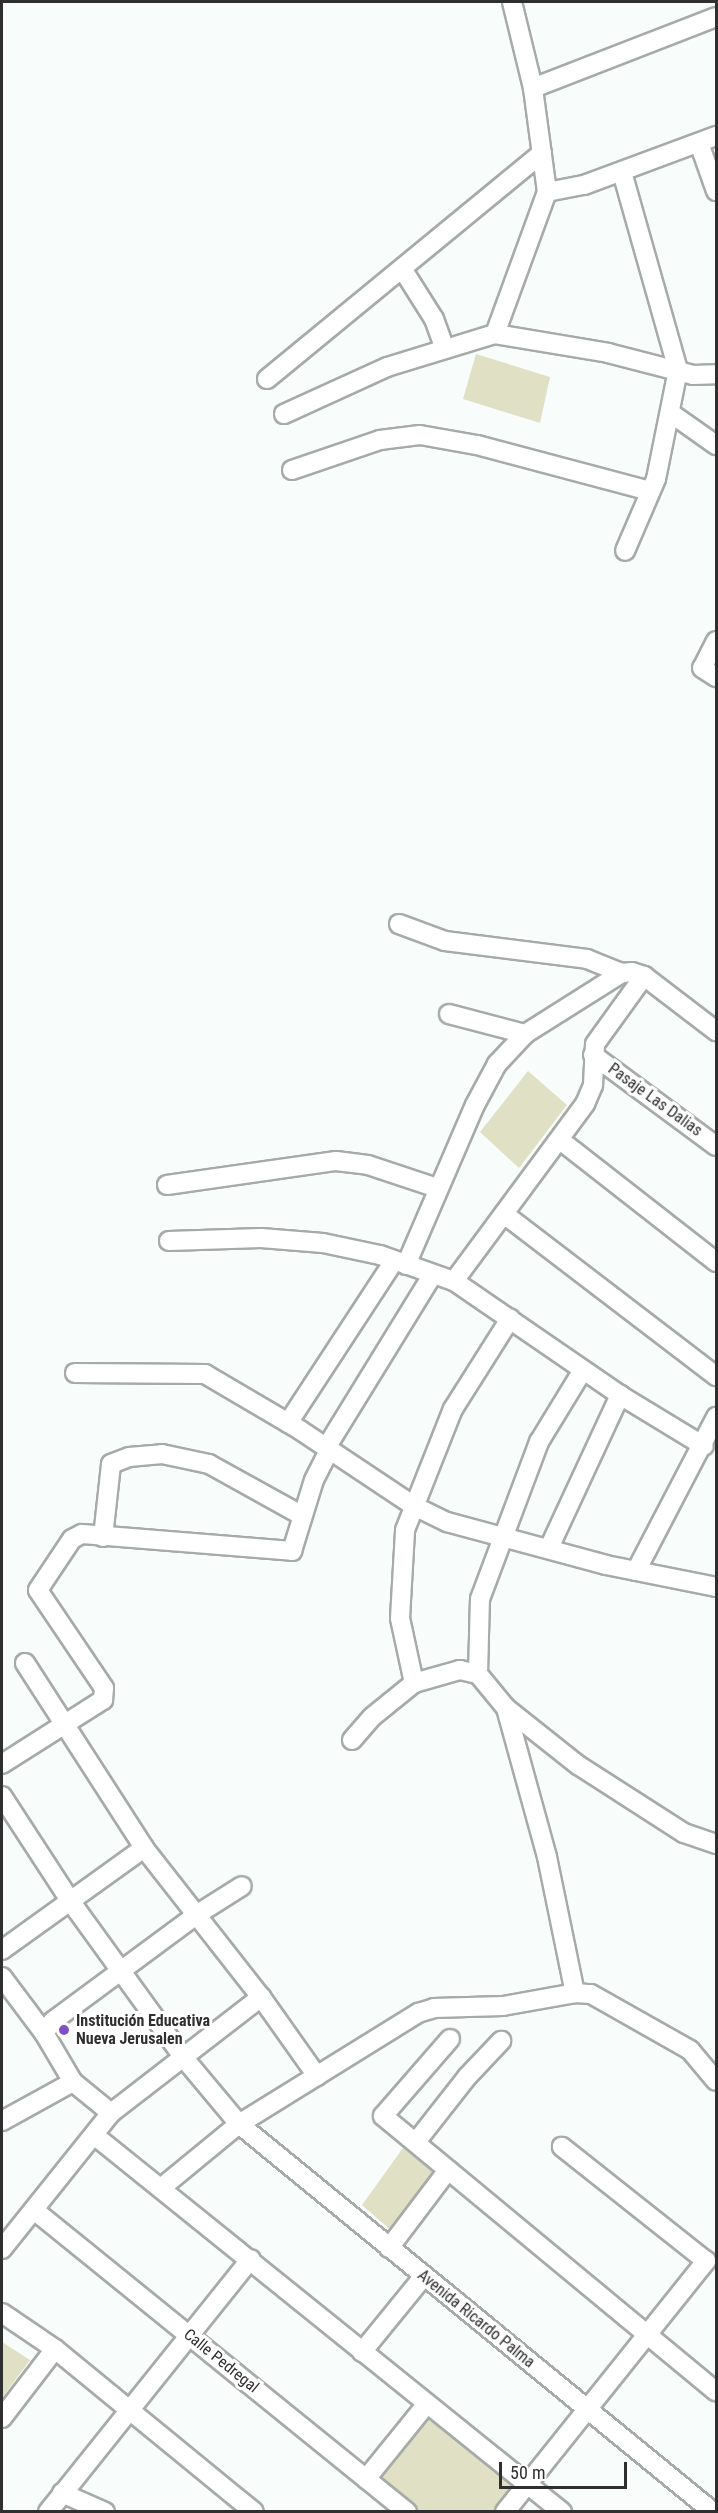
<!DOCTYPE html>
<meta charset="utf-8">
<style>
body{margin:0}
#map{position:relative;width:718px;height:2513px;overflow:hidden;background:#f8fcfa;font-family:"Roboto Condensed",sans-serif}
div>[style]{position:absolute}
.green>*{inset:0;background:#e0e0c5}
.roads{filter:drop-shadow(2px 0 #a7aba8) drop-shadow(-2px 0 #a7aba8) drop-shadow(0 2px #a7aba8) drop-shadow(0 -2px #a7aba8)}
.minor>*{height:18px;margin:-9px;padding:0 9px;transform-origin:9px;border-radius:9px;background:#fff}
.dots>*{width:16px;height:16px;translate:-50% -50%;box-sizing:border-box;border:3px solid #fff;border-radius:50%}
span{translate:-50% -50%;white-space:nowrap;text-align:center;line-height:1.15;-webkit-text-stroke:6px #fff;paint-order:stroke}
.street-label{font-size:16px;color:#2e2f2e}
.poi-label{font-size:16px;color:#2e2f2e;font-weight:700}
.left{translate:0 -50%;text-align:left}
.frame{position:absolute;inset:0;border:3px solid #2e2f2e;pointer-events:none}
.scale{position:absolute;left:499px;top:2462px;width:128px;height:27px;box-sizing:border-box;border:3px solid #2e2f2e;border-top:0;padding-left:8px;font-size:18px;line-height:21px;white-space:nowrap;color:#2e2f2e;-webkit-text-stroke:4px #fff;paint-order:stroke}
</style>
<div id="map">
<div class="green">
<i style="clip-path:polygon(476px 354px,550px 377px,540px 423px,463px 399px)"></i>
<i style="clip-path:polygon(528px 1071px,567px 1105px,519px 1168px,480px 1132px)"></i>
<i style="clip-path:polygon(403px 2148px,436px 2173px,393px 2232px,362px 2205px)"></i>
<i style="clip-path:polygon(2px 2342px,30px 2360px,2px 2398px)"></i>
<i style="clip-path:polygon(426px 2412px,517px 2486px,497px 2511px,411px 2512px,370px 2481px)"></i>
</div>
<div class="roads">
<div class="minor">
<i style="left:533px;top:88px;width:196px;rotate:-21.2deg"></i>
<i style="left:699px;top:143px;width:51px;rotate:70.5deg"></i>
<i style="left:622px;top:172px;width:206px;rotate:74.2deg"></i>
<i style="left:678px;top:370px;width:111px;rotate:101.4deg"></i>
<i style="left:656px;top:479px;width:78px;rotate:113.3deg"></i>
<i style="left:547px;top:192px;width:38px;rotate:-11deg"></i>
<i style="left:584px;top:185px;width:141px;rotate:-20.4deg"></i>
<i style="left:403px;top:270px;width:58px;rotate:57.7deg"></i>
<i style="left:434px;top:319px;width:32px;rotate:70deg"></i>
<i style="left:495px;top:334px;width:151px;rotate:-69.9deg"></i>
<i style="left:547px;top:192px;width:105px;rotate:-97.7deg"></i>
<i style="left:533px;top:88px;width:89px;rotate:-103.7deg"></i>
<i style="left:267px;top:379px;width:356px;rotate:-39.4deg"></i>
<i style="left:284px;top:414px;width:113px;rotate:-24.5deg"></i>
<i style="left:387px;top:367px;width:113px;rotate:-17deg"></i>
<i style="left:495px;top:334px;width:115px;rotate:9.5deg"></i>
<i style="left:608px;top:353px;width:88px;rotate:14.5deg"></i>
<i style="left:693px;top:375px;width:23px;rotate:-2deg"></i>
<i style="left:672px;top:414px;width:54px;rotate:35.2deg"></i>
<i style="left:292px;top:470px;width:93px;rotate:-18.8deg"></i>
<i style="left:380px;top:440px;width:40px;rotate:-7.1deg"></i>
<i style="left:420px;top:435px;width:58px;rotate:10deg"></i>
<i style="left:477px;top:445px;width:179px;rotate:14.9deg"></i>
<i style="left:716px;top:641px;width:30px;rotate:117deg"></i>
<i style="left:702px;top:668px;width:17px;rotate:33deg"></i>
<i style="left:399px;top:924px;width:49px;rotate:20.3deg"></i>
<i style="left:445px;top:941px;width:143px;rotate:7.2deg"></i>
<i style="left:587px;top:959px;width:38px;rotate:22deg"></i>
<i style="left:449px;top:1014px;width:79px;rotate:14.7deg"></i>
<i style="left:593px;top:1055px;width:153px;rotate:36.5deg"></i>
<i style="left:560px;top:1140px;width:198px;rotate:38deg"></i>
<i style="left:167px;top:1185px;width:171px;rotate:-8.1deg"></i>
<i style="left:336px;top:1161px;width:32px;rotate:7deg"></i>
<i style="left:368px;top:1165px;width:73px;rotate:18.4deg"></i>
<i style="left:504px;top:1214px;width:267px;rotate:37.4deg"></i>
<i style="left:169px;top:1241px;width:92px;rotate:-1.9deg"></i>
<i style="left:261px;top:1238px;width:62px;rotate:4.6deg"></i>
<i style="left:323px;top:1243px;width:58px;rotate:11.9deg"></i>
<i style="left:380px;top:1255px;width:78px;rotate:19.4deg"></i>
<i style="left:454px;top:1281px;width:201px;rotate:34.5deg"></i>
<i style="left:620px;top:1395px;width:98px;rotate:31.3deg"></i>
<i style="left:406px;top:1265px;width:174px;rotate:-66.7deg"></i>
<i style="left:475px;top:1105px;width:47px;rotate:-61.8deg"></i>
<i style="left:497px;top:1064px;width:41px;rotate:-47deg"></i>
<i style="left:525px;top:1034px;width:115px;rotate:-32.2deg"></i>
<i style="left:622px;top:973px;width:10px;rotate:-6deg"></i>
<i style="left:632px;top:972px;width:13px;rotate:18deg"></i>
<i style="left:644px;top:976px;width:91px;rotate:37.4deg"></i>
<i style="left:454px;top:1281px;width:220px;rotate:-53.5deg"></i>
<i style="left:585px;top:1104px;width:21px;rotate:-67deg"></i>
<i style="left:593px;top:1085px;width:41px;rotate:-87.2deg"></i>
<i style="left:595px;top:1044px;width:84px;rotate:-54.2deg"></i>
<i style="left:75px;top:1373px;width:130px;rotate:0.4deg"></i>
<i style="left:205px;top:1374px;width:110px;rotate:30.5deg"></i>
<i style="left:300px;top:1430px;width:137px;rotate:33.7deg"></i>
<i style="left:414px;top:1506px;width:37px;rotate:26deg"></i>
<i style="left:447px;top:1522px;width:165px;rotate:15.1deg"></i>
<i style="left:606px;top:1565px;width:112px;rotate:11.3deg"></i>
<i style="left:288px;top:1423px;width:194px;rotate:-56.8deg"></i>
<i style="left:326px;top:1448px;width:204px;rotate:-58.4deg"></i>
<i style="left:103px;top:1537px;width:73px;rotate:-83.7deg"></i>
<i style="left:111px;top:1464px;width:19px;rotate:-21deg"></i>
<i style="left:129px;top:1457px;width:33px;rotate:-5deg"></i>
<i style="left:162px;top:1454px;width:48px;rotate:12deg"></i>
<i style="left:209px;top:1464px;width:105px;rotate:29deg"></i>
<i style="left:549px;top:1548px;width:169px;rotate:-65.1deg"></i>
<i style="left:636px;top:1571px;width:174px;rotate:-62.5deg"></i>
<i style="left:25px;top:1663px;width:220px;rotate:57.2deg"></i>
<i style="left:144px;top:1848px;width:189px;rotate:51.9deg"></i>
<i style="left:261px;top:1997px;width:97px;rotate:54.7deg"></i>
<i style="left:478px;top:1674px;width:75px;rotate:-88.5deg"></i>
<i style="left:480px;top:1599px;width:168px;rotate:-69.4deg"></i>
<i style="left:539px;top:1442px;width:84px;rotate:-58.6deg"></i>
<i style="left:414px;top:1683px;width:66px;rotate:-102.2deg"></i>
<i style="left:400px;top:1618px;width:88px;rotate:-86.7deg"></i>
<i style="left:405px;top:1530px;width:130px;rotate:-68.4deg"></i>
<i style="left:453px;top:1409px;width:107px;rotate:-57.7deg"></i>
<i style="left:506px;top:1708px;width:92px;rotate:38.4deg"></i>
<i style="left:578px;top:1765px;width:126px;rotate:32.7deg"></i>
<i style="left:684px;top:1833px;width:34px;rotate:19deg"></i>
<i style="left:352px;top:1740px;width:30px;rotate:-49deg"></i>
<i style="left:372px;top:1717px;width:54px;rotate:-39deg"></i>
<i style="left:414px;top:1683px;width:48px;rotate:-15.8deg"></i>
<i style="left:460px;top:1670px;width:18px;rotate:13deg"></i>
<i style="left:478px;top:1674px;width:44px;rotate:50.5deg"></i>
<i style="left:506px;top:1708px;width:155px;rotate:74.6deg"></i>
<i style="left:547px;top:1857px;width:139px;rotate:78.4deg"></i>
<i style="left:2px;top:1764px;width:120px;rotate:-32.4deg"></i>
<i style="left:103px;top:1700px;width:12px;rotate:-85deg"></i>
<i style="left:104px;top:1688px;width:118px;rotate:-124deg"></i>
<i style="left:38px;top:1590px;width:61px;rotate:-56.3deg"></i>
<i style="left:72px;top:1539px;width:11px;rotate:-27deg"></i>
<i style="left:82px;top:1534px;width:211px;rotate:4.6deg"></i>
<i style="left:292px;top:1551px;width:74px;rotate:-72.8deg"></i>
<i style="left:314px;top:1480px;width:34px;rotate:-63deg"></i>
<i style="left:2px;top:1796px;width:126px;rotate:56.9deg"></i>
<i style="left:71px;top:1902px;width:191px;rotate:54.1deg"></i>
<i style="left:183px;top:2057px;width:87px;rotate:50.1deg"></i>
<i style="left:239px;top:2124px;width:613px;rotate:39.3deg"></i>
<i style="left:2px;top:1950px;width:175px;rotate:-35.7deg"></i>
<i style="left:2px;top:1977px;width:70px;rotate:53.1deg"></i>
<i style="left:450px;top:2039px;width:102px;rotate:131deg"></i>
<i style="left:383px;top:2116px;width:432px;rotate:39.6deg"></i>
<i style="left:111px;top:2113px;width:49px;rotate:-140.8deg"></i>
<i style="left:73px;top:2082px;width:57px;rotate:-120.6deg"></i>
<i style="left:44px;top:2033px;width:15px;rotate:-53deg"></i>
<i style="left:53px;top:2021px;width:178px;rotate:-36.5deg"></i>
<i style="left:196px;top:1915px;width:54px;rotate:-32.2deg"></i>
<i style="left:2px;top:2121px;width:81px;rotate:-28.8deg"></i>
<i style="left:94px;top:2135px;width:601px;rotate:38.85deg"></i>
<i style="left:416px;top:2142px;width:83px;rotate:-51.9deg"></i>
<i style="left:467px;top:2077px;width:50px;rotate:-46.6deg"></i>
<i style="left:161px;top:2188px;width:101px;rotate:-39.4deg"></i>
<i style="left:239px;top:2124px;width:211px;rotate:-31.8deg"></i>
<i style="left:418px;top:2013px;width:17px;rotate:-17deg"></i>
<i style="left:434px;top:2008px;width:69px;rotate:-1.7deg"></i>
<i style="left:503px;top:2006px;width:73px;rotate:-10.2deg"></i>
<i style="left:575px;top:1993px;width:16px;rotate:4deg"></i>
<i style="left:591px;top:1994px;width:114px;rotate:29.5deg"></i>
<i style="left:690px;top:2050px;width:40px;rotate:50deg"></i>
<i style="left:34px;top:2210px;width:480px;rotate:39deg"></i>
<i style="left:389px;top:2248px;width:98px;rotate:-52.9deg"></i>
<i style="left:2px;top:2249px;width:174px;rotate:-51.3deg"></i>
<i style="left:111px;top:2113px;width:190px;rotate:-37.7deg"></i>
<i style="left:2px;top:2313px;width:64px;rotate:34.2deg"></i>
<i style="left:55px;top:2349px;width:257px;rotate:39.3deg"></i>
<i style="left:362px;top:2352px;width:98px;rotate:-50.8deg"></i>
<i style="left:2px;top:2418px;width:87px;rotate:-52.5deg"></i>
<i style="left:366px;top:2479px;width:95px;rotate:-51deg"></i>
<i style="left:62px;top:2493px;width:47px;rotate:23.8deg"></i>
<i style="left:48px;top:2512px;width:324px;rotate:-51.3deg"></i>
<i style="left:505px;top:2512px;width:322px;rotate:-51.3deg"></i>
<i style="left:706px;top:2261px;width:184px;rotate:-141.6deg"></i>
</div>
</div>
<div class="dots">
<i style="left:64px;top:2030px;background:#8050c9"></i>
</div>
<div class="street-label">
<span style="left:655px;top:1100px;rotate:36deg">Pasaje Las Dalias</span>
<span style="left:476px;top:2319px;rotate:39deg">Avenida Ricardo Palma</span>
<span style="left:221px;top:2361px;rotate:39deg">Calle Pedregal</span>
</div>
<div class="poi-label">
<span class="left" style="left:76px;top:2030px">Institución Educativa<br>Nueva Jerusalen</span>
</div>
<div class="frame"></div>
<div class="scale">50 m</div>
</div>
